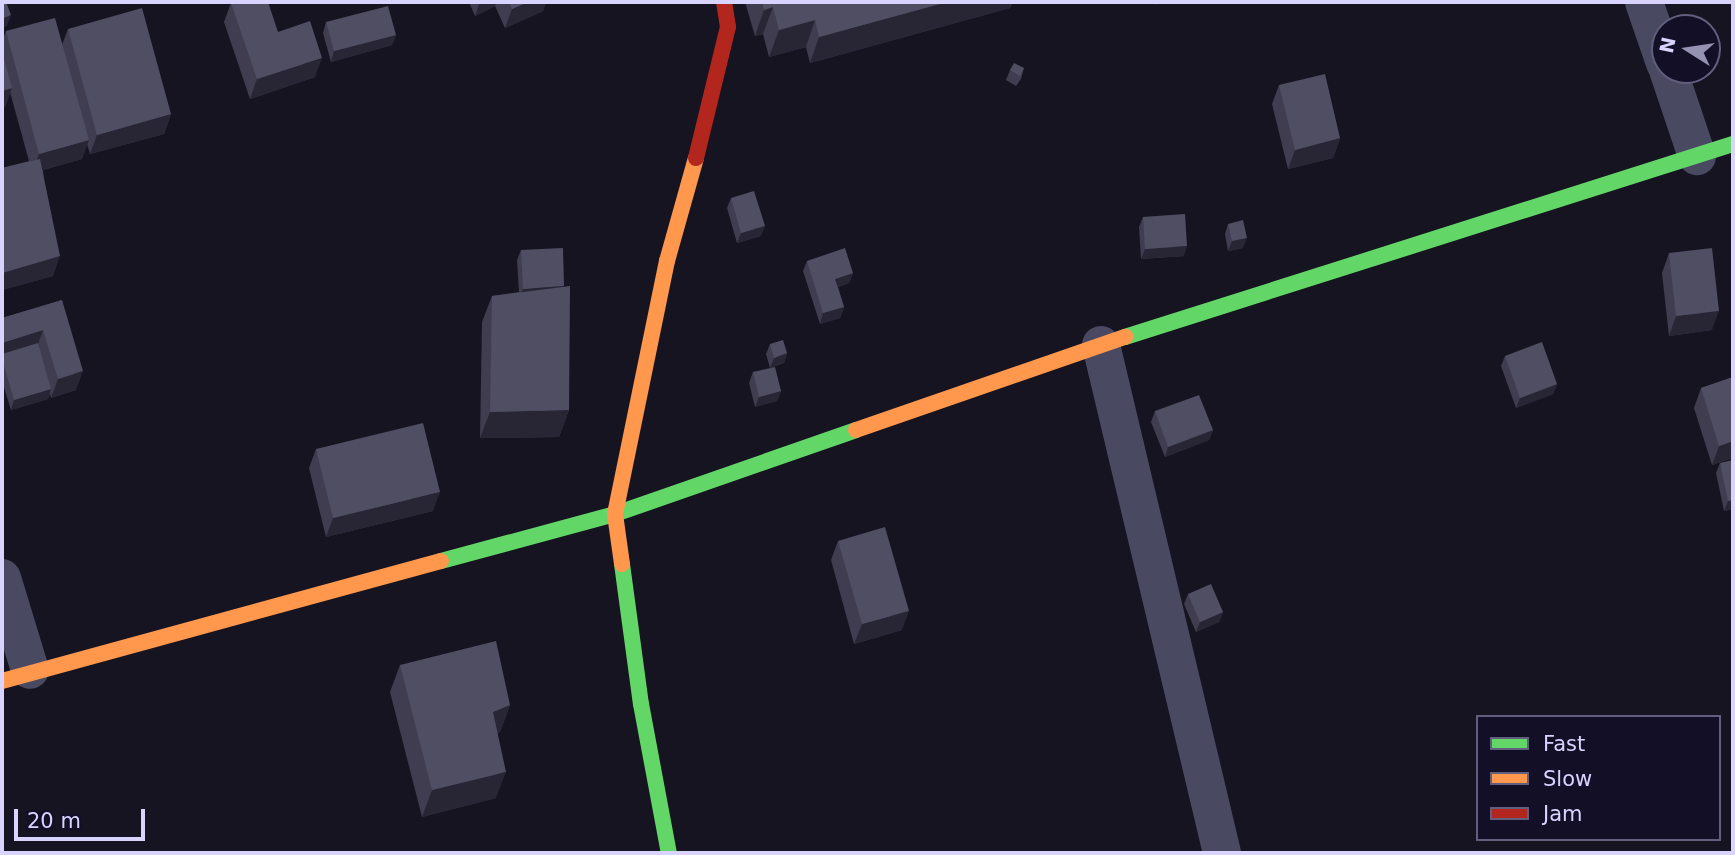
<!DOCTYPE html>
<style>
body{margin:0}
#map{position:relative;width:1735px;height:855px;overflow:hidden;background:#161421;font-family:"DejaVu Sans",sans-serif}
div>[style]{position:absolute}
.street>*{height:38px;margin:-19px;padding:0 19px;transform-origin:19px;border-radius:19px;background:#4a4962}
.fast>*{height:16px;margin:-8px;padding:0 8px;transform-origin:8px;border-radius:8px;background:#63d668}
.slow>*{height:16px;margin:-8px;padding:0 8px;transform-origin:8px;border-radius:8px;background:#ff974d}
.jam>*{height:16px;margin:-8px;padding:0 8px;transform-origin:8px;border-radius:8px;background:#b3261e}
.wall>*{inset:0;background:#403d50}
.shaded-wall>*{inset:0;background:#282635}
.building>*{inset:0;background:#504e63}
span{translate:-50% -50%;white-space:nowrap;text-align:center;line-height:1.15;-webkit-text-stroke:5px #130f26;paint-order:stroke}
.frame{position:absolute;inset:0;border:4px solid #d9d4ff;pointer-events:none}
.legend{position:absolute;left:1476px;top:715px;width:245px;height:126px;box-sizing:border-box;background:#130f26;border:2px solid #625e7d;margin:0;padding:9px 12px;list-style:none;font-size:21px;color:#d9d4ff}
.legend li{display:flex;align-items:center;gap:14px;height:35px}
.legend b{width:35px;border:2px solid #625e7d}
.north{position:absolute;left:1651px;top:14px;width:70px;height:70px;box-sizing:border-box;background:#130f26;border:2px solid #625e7d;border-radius:50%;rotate:282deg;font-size:19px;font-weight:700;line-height:28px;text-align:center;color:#d9d4ff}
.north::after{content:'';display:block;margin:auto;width:24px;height:32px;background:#9591b1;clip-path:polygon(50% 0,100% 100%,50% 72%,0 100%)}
.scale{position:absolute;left:14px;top:809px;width:131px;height:32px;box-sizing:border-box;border:4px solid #d9d4ff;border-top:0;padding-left:9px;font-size:21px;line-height:24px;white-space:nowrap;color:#d9d4ff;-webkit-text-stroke:5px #130f26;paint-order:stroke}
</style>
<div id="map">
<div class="street">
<i style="left:1644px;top:2px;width:65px;rotate:71deg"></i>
<i style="left:1668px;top:70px;width:91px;rotate:71.4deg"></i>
<i style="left:1101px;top:345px;width:522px;rotate:76.6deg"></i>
<i style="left:2px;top:578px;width:96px;rotate:73.1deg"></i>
</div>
<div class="fast">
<i style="left:1125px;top:337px;width:638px;rotate:-17.61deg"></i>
<i style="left:441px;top:561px;width:180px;rotate:-15.1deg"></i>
<i style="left:615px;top:514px;width:255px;rotate:-19.2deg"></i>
<i style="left:622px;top:564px;width:141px;rotate:82.3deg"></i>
<i style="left:641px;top:704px;width:152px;rotate:79.4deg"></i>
</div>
<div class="slow">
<i style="left:856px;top:430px;width:285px;rotate:-19.1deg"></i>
<i style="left:622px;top:564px;width:50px;rotate:-98deg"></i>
<i style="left:615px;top:514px;width:258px;rotate:-78.4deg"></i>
<i style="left:667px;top:261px;width:107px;rotate:-74.3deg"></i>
<i style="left:2px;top:681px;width:455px;rotate:-15.3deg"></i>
</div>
<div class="jam">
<i style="left:696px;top:158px;width:135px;rotate:-76.3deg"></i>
<i style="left:728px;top:27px;width:25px;rotate:-99deg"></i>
</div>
<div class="wall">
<i style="clip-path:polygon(469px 2px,546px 2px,543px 11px,505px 28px,495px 6px,475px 16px)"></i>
<i style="clip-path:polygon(745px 2px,1013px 2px,1010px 8px,810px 63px,806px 47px,769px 57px,763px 34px,755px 36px)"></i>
<i style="clip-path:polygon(231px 3px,278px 32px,315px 77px,250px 99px,224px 22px)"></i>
<i style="clip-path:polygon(326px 22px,396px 35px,392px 45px,331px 62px,323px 33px)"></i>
<i style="clip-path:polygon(68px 29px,171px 114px,164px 134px,90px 154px,87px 144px,82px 159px,43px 170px,53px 276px,2px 290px,2px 168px,29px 161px,10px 92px,5px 107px,2px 108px,2px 42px,6px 31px,62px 45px)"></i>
<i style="clip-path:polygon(1024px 68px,1021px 79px,1016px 86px,1006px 80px,1010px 70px)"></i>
<i style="clip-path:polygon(1279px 85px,1340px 138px,1333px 158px,1288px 169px,1272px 104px)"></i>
<i style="clip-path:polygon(731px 198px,761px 236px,737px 243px,727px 208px)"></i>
<i style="clip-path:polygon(1143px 217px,1184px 256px,1141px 259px,1139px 227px)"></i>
<i style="clip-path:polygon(1228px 224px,1243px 248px,1228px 251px,1225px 234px)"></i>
<i style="clip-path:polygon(521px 250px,569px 410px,559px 437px,480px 438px,482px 322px,492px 296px,519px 292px,517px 260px)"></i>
<i style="clip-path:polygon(1669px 253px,1712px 330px,1669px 336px,1662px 273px)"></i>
<i style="clip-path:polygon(807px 261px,853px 273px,849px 283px,838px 287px,844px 307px,840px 318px,820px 324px,803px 271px)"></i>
<i style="clip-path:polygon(62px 300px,76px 390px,51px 398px,50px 394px,48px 399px,11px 410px,2px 381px,2px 318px)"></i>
<i style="clip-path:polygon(770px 344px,787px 353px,784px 363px,770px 368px,766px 354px)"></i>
<i style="clip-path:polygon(1505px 356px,1557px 384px,1553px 394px,1516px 408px,1501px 366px)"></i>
<i style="clip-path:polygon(753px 372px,781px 391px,777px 401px,755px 407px,749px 383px)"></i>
<i style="clip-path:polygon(1733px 377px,1733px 458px,1712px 465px,1694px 408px,1701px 388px)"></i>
<i style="clip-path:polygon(1155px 411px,1213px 430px,1209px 440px,1165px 457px,1151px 422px)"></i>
<i style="clip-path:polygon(316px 449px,433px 511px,326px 537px,309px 468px)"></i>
<i style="clip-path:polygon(1720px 463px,1733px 509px,1724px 511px,1716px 473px)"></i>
<i style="clip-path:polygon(838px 541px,902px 630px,854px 644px,831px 560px)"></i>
<i style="clip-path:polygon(1188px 594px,1223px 612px,1219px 622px,1196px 632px,1184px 604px)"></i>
<i style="clip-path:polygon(400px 665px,510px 705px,500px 732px,498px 733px,496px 798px,422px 817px,390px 692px)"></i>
</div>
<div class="shaded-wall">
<i style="clip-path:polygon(480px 2px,497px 2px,495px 6px,475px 16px)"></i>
<i style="clip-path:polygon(528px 2px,546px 2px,543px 11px,505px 28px,512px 9px)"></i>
<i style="clip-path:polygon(947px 2px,1013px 2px,1010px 8px,810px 63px,819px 37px)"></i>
<i style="clip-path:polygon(1156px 2px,1166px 2px,1155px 5px)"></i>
<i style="clip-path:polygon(773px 7px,763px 34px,755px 36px,764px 10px)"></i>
<i style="clip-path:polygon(11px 15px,7px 26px,2px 28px,2px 19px)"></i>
<i style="clip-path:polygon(815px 20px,806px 47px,769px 57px,779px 30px)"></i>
<i style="clip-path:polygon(396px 35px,392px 45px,331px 62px,334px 51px)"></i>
<i style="clip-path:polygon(322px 58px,315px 77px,250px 99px,257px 79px)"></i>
<i style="clip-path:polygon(12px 88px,5px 107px,2px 108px,2px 91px)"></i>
<i style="clip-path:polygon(171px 114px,164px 134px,90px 154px,97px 135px)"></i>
<i style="clip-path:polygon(1340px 138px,1333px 158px,1288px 169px,1295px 150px)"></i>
<i style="clip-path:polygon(89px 140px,82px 159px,32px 173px,39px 154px)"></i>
<i style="clip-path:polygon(765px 226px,761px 236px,737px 243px,741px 233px)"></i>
<i style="clip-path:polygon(1247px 238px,1243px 248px,1228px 251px,1232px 241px)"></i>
<i style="clip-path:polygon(1187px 246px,1184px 256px,1141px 259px,1145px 249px)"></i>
<i style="clip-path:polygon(60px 256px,53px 276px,2px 290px,2px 273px)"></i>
<i style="clip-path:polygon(853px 273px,849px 283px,831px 289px,835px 279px)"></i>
<i style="clip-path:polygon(564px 286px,519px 299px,523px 289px)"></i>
<i style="clip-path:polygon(844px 307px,840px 318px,820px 324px,823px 313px)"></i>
<i style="clip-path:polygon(1719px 311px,1712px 330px,1669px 336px,1676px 316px)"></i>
<i style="clip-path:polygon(43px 330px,36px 350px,2px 360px,2px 343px)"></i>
<i style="clip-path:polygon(787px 353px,784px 363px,770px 368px,774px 358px)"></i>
<i style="clip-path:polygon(83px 371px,76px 390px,51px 398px,58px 379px)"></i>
<i style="clip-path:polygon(1557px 384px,1553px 394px,1516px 408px,1520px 398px)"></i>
<i style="clip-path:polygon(51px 389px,48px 399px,11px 410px,14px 400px)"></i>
<i style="clip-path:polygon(781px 391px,777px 401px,755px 407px,759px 397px)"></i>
<i style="clip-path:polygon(569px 410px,559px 437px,480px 438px,490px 412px)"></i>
<i style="clip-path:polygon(1213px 430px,1209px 440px,1165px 457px,1168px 447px)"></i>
<i style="clip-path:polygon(1733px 441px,1733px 458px,1712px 465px,1719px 446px)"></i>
<i style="clip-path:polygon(440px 492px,433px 511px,326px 537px,333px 518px)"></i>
<i style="clip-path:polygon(1733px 500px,1733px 509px,1724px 511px,1728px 501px)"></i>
<i style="clip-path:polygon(909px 611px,902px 630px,854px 644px,862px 624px)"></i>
<i style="clip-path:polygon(1223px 612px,1219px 622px,1196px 632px,1200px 622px)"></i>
<i style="clip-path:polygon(510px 705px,500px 732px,483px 738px,493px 712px)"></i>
<i style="clip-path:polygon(506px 772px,496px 798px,422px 817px,432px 790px)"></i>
</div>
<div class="building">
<i style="clip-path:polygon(2px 2px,6px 2px,11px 15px,2px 19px)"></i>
<i style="clip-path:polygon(234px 2px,268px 2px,278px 32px,310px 21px,322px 58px,257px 79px,231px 3px)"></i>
<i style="clip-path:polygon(509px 2px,528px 2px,512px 9px)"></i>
<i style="clip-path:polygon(762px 2px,947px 2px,819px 37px,815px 20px,779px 30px,773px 7px,764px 10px)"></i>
<i style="clip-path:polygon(388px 6px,396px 35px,334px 51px,326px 22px)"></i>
<i style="clip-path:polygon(142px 8px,171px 114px,97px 135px,68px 29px)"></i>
<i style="clip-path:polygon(55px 18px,89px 140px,39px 154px,6px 31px)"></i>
<i style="clip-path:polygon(2px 52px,12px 88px,2px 91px)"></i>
<i style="clip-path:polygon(1014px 63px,1024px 68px,1020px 76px,1010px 70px)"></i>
<i style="clip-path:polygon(1325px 74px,1340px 138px,1295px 150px,1279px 85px)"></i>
<i style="clip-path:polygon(40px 159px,60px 256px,2px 273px,2px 168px)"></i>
<i style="clip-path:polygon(754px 191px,765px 226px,741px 233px,731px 198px)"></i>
<i style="clip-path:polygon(1185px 214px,1187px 246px,1145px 249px,1143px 217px)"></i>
<i style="clip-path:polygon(1243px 220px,1247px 238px,1232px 241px,1228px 224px)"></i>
<i style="clip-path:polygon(563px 248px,564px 286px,523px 289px,521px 250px)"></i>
<i style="clip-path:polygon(845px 248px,853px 273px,835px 279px,844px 307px,823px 313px,807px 261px)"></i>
<i style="clip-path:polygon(1712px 248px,1719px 311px,1676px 316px,1669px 253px)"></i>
<i style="clip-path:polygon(570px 286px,569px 410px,490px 412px,492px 296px)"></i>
<i style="clip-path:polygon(62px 300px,83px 371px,58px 379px,43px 330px,2px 343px,2px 318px)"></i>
<i style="clip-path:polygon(783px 340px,787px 353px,774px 358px,770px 344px)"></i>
<i style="clip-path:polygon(1542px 342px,1557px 384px,1520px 398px,1505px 356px)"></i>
<i style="clip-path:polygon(38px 343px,51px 389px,14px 400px,2px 359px,2px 354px)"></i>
<i style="clip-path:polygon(775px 367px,781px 391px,759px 397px,753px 372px)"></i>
<i style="clip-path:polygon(1733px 377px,1733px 441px,1719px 446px,1701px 388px)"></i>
<i style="clip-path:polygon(1199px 395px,1213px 430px,1168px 447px,1155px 411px)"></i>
<i style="clip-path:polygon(423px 423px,440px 492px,333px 518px,316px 449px)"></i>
<i style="clip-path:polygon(1733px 460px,1733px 500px,1728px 501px,1720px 463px)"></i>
<i style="clip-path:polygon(885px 527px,909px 611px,862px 624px,838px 541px)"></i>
<i style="clip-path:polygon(1211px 584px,1223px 612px,1200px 622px,1188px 594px)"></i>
<i style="clip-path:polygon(496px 641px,510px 705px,493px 712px,506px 772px,432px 790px,400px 665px)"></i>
</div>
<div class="frame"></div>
<ul class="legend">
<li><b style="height:9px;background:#63d668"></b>Fast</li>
<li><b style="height:9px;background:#ff974d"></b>Slow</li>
<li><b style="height:9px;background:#b3261e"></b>Jam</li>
</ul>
<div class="north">N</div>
<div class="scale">20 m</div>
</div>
